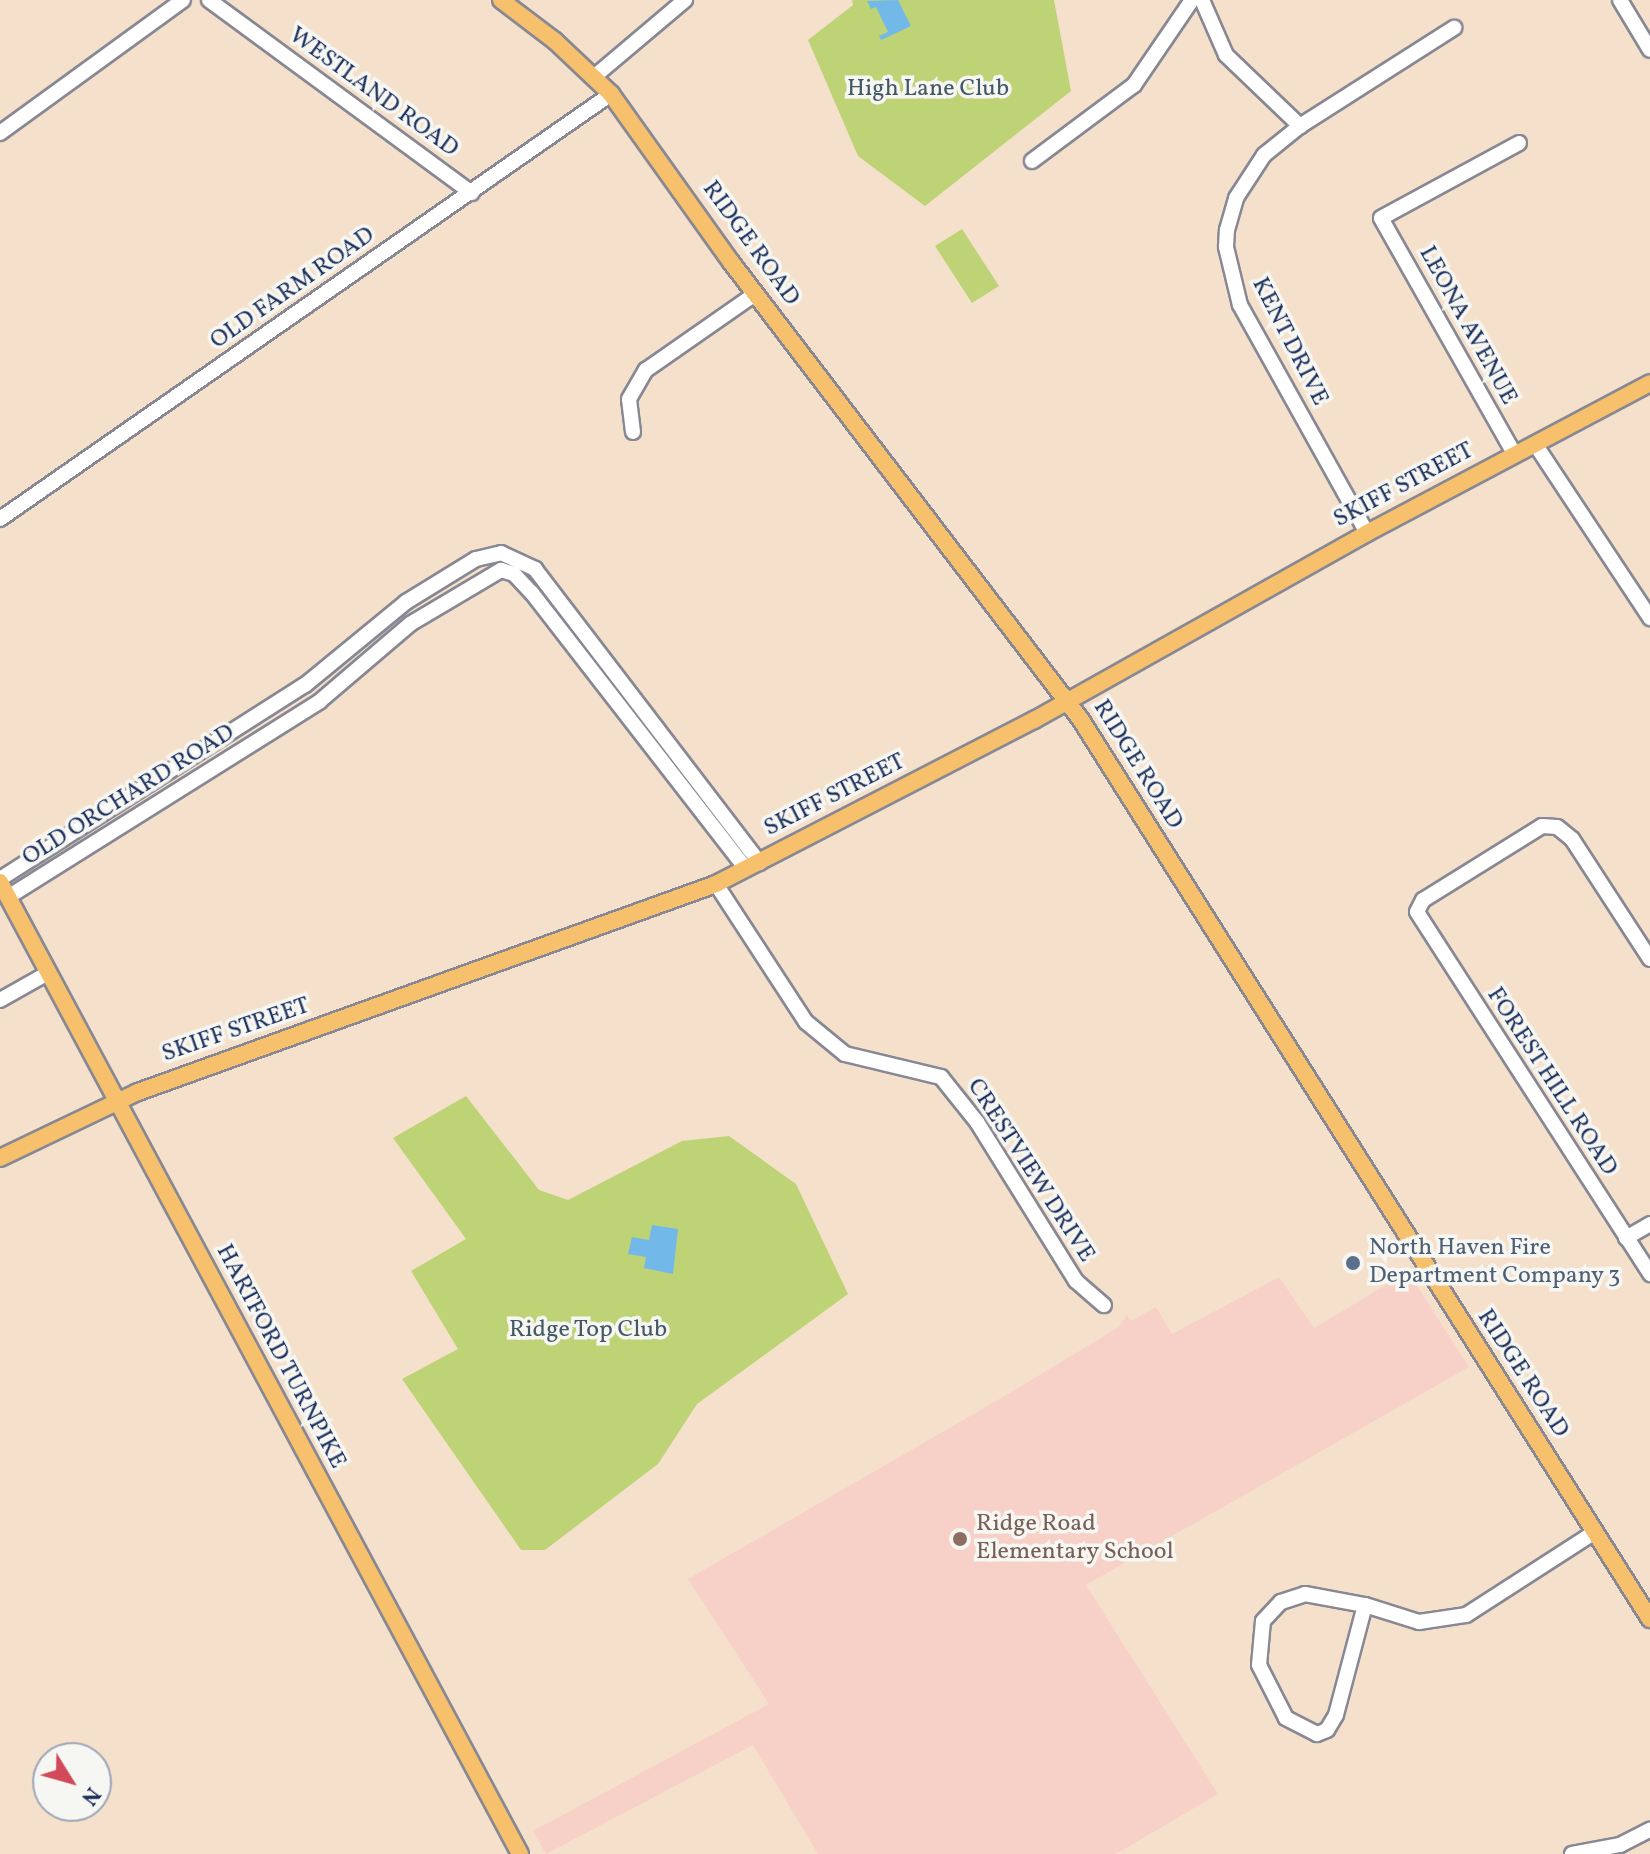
<!DOCTYPE html>
<style>
body{margin:0}
#map{position:relative;width:1650px;height:1854px;overflow:hidden;background:#f5e1cb;font-family:Vollkorn,serif}
div>[style]{position:absolute}
.built>*{inset:0;background:#f7d1c7}
.green>*{inset:0;background:#bed276}
.water>*{inset:0;background:#72b9e9}
.roads{filter:drop-shadow(2px 0 #888894) drop-shadow(-2px 0 #888894) drop-shadow(0 2px #888894) drop-shadow(0 -2px #888894)}
.minor>*{height:14px;margin:-7px;padding:0 7px;transform-origin:7px;border-radius:7px;background:#fff}
.major>*{height:16px;margin:-8px;padding:0 8px;transform-origin:8px;border-radius:8px;background:#f7c06c}
.dots>*{width:22px;height:22px;translate:-50% -50%;box-sizing:border-box;border:4px solid #f6f6f2;border-radius:50%}
span{translate:-50% -50%;white-space:nowrap;text-align:center;line-height:1.15;-webkit-text-stroke:7px #f6f6f2;paint-order:stroke}
.park-label{font-size:24px;color:#445864}
.street-label{font-size:24px;color:#1b2f5e}
.service-label{font-size:24px;color:#4e5e75}
.left{translate:0 -50%;text-align:left}
.education-label{font-size:24px;color:#785e54}
.north{position:absolute;left:32px;top:1742px;width:80px;height:80px;box-sizing:border-box;background:#f6f6f2;border:2px solid #9ea6b7;border-radius:50%;rotate:127deg;font-size:22px;font-weight:700;line-height:32px;text-align:center;color:#1b2f5e}
.north::after{content:'';display:block;margin:auto;width:28px;height:36px;background:#d1495b;clip-path:polygon(50% 0,100% 100%,50% 72%,0 100%)}
</style>
<div id="map">
<div class="built">
<i style="clip-path:polygon(1408px 1272px,1469px 1367px,1086px 1585px,1218px 1794px,1116px 1854px,818px 1854px,753px 1745px,546px 1854px,533px 1831px,769px 1704px,688px 1579px,1003px 1397px,1119px 1327px,1127px 1315px,1131px 1321px,1156px 1307px,1172px 1334px,1279px 1277px,1314px 1328px)"></i>
</div>
<div class="green">
<i style="clip-path:polygon(852px 0,1054px 0,1071px 91px,925px 206px,858px 156px,808px 40px,853px 5px)"></i>
<i style="clip-path:polygon(962px 229px,999px 286px,972px 303px,935px 246px)"></i>
<i style="clip-path:polygon(466px 1096px,539px 1190px,568px 1200px,682px 1141px,729px 1136px,796px 1184px,848px 1294px,697px 1404px,658px 1464px,545px 1550px,521px 1550px,402px 1379px,458px 1349px,411px 1271px,466px 1239px,393px 1138px)"></i>
</div>
<div class="water">
<i style="clip-path:polygon(898px 0,911px 26px,881px 40px,879px 36px,888px 32px,876px 7px,871px 9px,867px 1px)"></i>
<i style="clip-path:polygon(652px 1225px,678px 1229px,673px 1274px,644px 1268px,646px 1257px,628px 1254px,632px 1237px,649px 1240px)"></i>
</div>
<div class="roads">
<div class="minor">
<i style="left:209px;top:0;width:326px;rotate:36.3deg"></i>
<i style="left:1202px;top:0;width:60px;rotate:66.4deg"></i>
<i style="left:1226px;top:55px;width:103px;rotate:43.8deg"></i>
<i style="left:1620px;top:0;width:58px;rotate:59deg"></i>
<i style="left:595px;top:76px;width:118px;rotate:-40.2deg"></i>
<i style="left:0;top:133px;width:226px;rotate:-36deg"></i>
<i style="left:1032px;top:161px;width:127px;rotate:-36.7deg"></i>
<i style="left:1134px;top:85px;width:103px;rotate:-55.7deg"></i>
<i style="left:633px;top:432px;width:33px;rotate:-97deg"></i>
<i style="left:629px;top:399px;width:34px;rotate:-60deg"></i>
<i style="left:646px;top:370px;width:133px;rotate:-34.9deg"></i>
<i style="left:1535px;top:444px;width:209px;rotate:56.5deg"></i>
<i style="left:1515px;top:455px;width:272px;rotate:-119.5deg"></i>
<i style="left:1381px;top:218px;width:157px;rotate:-28.5deg"></i>
<i style="left:0;top:519px;width:744px;rotate:-34.82deg"></i>
<i style="left:1367px;top:533px;width:261px;rotate:-119.1deg"></i>
<i style="left:1240px;top:305px;width:60px;rotate:-103.6deg"></i>
<i style="left:1226px;top:247px;width:17px;rotate:-87deg"></i>
<i style="left:1227px;top:230px;width:33px;rotate:-74deg"></i>
<i style="left:1236px;top:198px;width:51px;rotate:-56.9deg"></i>
<i style="left:1264px;top:155px;width:46px;rotate:-38.9deg"></i>
<i style="left:1300px;top:126px;width:183px;rotate:-32.5deg"></i>
<i style="left:0;top:879px;width:361px;rotate:-32.5deg"></i>
<i style="left:305px;top:685px;width:131px;rotate:-39.4deg"></i>
<i style="left:406px;top:602px;width:82px;rotate:-31.6deg"></i>
<i style="left:476px;top:559px;width:26px;rotate:-13deg"></i>
<i style="left:501px;top:553px;width:38px;rotate:25deg"></i>
<i style="left:535px;top:569px;width:370px;rotate:52.6deg"></i>
<i style="left:716px;top:884px;width:165px;rotate:56.9deg"></i>
<i style="left:806px;top:1022px;width:50px;rotate:39.4deg"></i>
<i style="left:845px;top:1054px;width:99px;rotate:13.5deg"></i>
<i style="left:941px;top:1077px;width:58px;rotate:51.3deg"></i>
<i style="left:977px;top:1122px;width:187px;rotate:58.1deg"></i>
<i style="left:1076px;top:1281px;width:37px;rotate:41deg"></i>
<i style="left:8px;top:897px;width:368px;rotate:-32.1deg"></i>
<i style="left:320px;top:701px;width:118px;rotate:-40.5deg"></i>
<i style="left:410px;top:624px;width:106px;rotate:-30.7deg"></i>
<i style="left:501px;top:570px;width:14px;rotate:17deg"></i>
<i style="left:514px;top:574px;width:26px;rotate:47deg"></i>
<i style="left:532px;top:593px;width:349px;rotate:52.2deg"></i>
<i style="left:1650px;top:959px;width:143px;rotate:-123deg"></i>
<i style="left:1572px;top:839px;width:19px;rotate:-141deg"></i>
<i style="left:1557px;top:827px;width:15px;rotate:-176deg"></i>
<i style="left:1542px;top:826px;width:140px;rotate:148.1deg"></i>
<i style="left:1423px;top:900px;width:13px;rotate:117deg"></i>
<i style="left:1417px;top:912px;width:431px;rotate:57.2deg"></i>
<i style="left:0;top:1000px;width:55px;rotate:-29.4deg"></i>
<i style="left:1626px;top:1238px;width:28px;rotate:-30deg"></i>
<i style="left:1305px;top:1594px;width:61px;rotate:10.4deg"></i>
<i style="left:1365px;top:1605px;width:114px;rotate:104.8deg"></i>
<i style="left:1336px;top:1715px;width:17px;rotate:121deg"></i>
<i style="left:1327px;top:1730px;width:11px;rotate:158deg"></i>
<i style="left:1317px;top:1734px;width:35px;rotate:-153deg"></i>
<i style="left:1286px;top:1718px;width:59px;rotate:-117deg"></i>
<i style="left:1259px;top:1665px;width:44px;rotate:-84.8deg"></i>
<i style="left:1263px;top:1621px;width:26px;rotate:-47deg"></i>
<i style="left:1281px;top:1602px;width:25px;rotate:-18deg"></i>
<i style="left:1365px;top:1605px;width:57px;rotate:17.5deg"></i>
<i style="left:1419px;top:1622px;width:48px;rotate:-8.5deg"></i>
<i style="left:1466px;top:1615px;width:153px;rotate:-32.8deg"></i>
<i style="left:1572px;top:1854px;width:49px;rotate:-10.6deg"></i>
<i style="left:1620px;top:1845px;width:34px;rotate:-27deg"></i>
</div>
<div class="major">
<i style="left:501px;top:0;width:68px;rotate:37.2deg"></i>
<i style="left:555px;top:41px;width:77px;rotate:43.4deg"></i>
<i style="left:611px;top:94px;width:206px;rotate:54.5deg"></i>
<i style="left:731px;top:262px;width:576px;rotate:52.61deg"></i>
<i style="left:1081px;top:720px;width:1064px;rotate:57.67deg"></i>
<i style="left:0;top:882px;width:1102px;rotate:61.85deg"></i>
<i style="left:0;top:1158px;width:153px;rotate:-25.6deg"></i>
<i style="left:138px;top:1092px;width:614px;rotate:-19.79deg"></i>
<i style="left:716px;top:884px;width:358px;rotate:-27.3deg"></i>
<i style="left:1034px;top:720px;width:382px;rotate:-29.3deg"></i>
<i style="left:1367px;top:533px;width:320px;rotate:-27.9deg"></i>
</div>
</div>
<div class="dots">
<i style="left:1353px;top:1263px;background:#5c6f8a"></i>
<i style="left:960px;top:1539px;background:#8d6e63"></i>
</div>
<div class="park-label">
<span style="left:928px;top:90px">High Lane Club</span>
<span style="left:588px;top:1331px">Ridge Top Club</span>
</div>
<div class="street-label">
<span style="left:373px;top:93px;rotate:36deg">WESTLAND ROAD</span>
<span style="left:750px;top:244px;rotate:54deg">RIDGE ROAD</span>
<span style="left:293px;top:289px;rotate:-35deg">OLD FARM ROAD</span>
<span style="left:1467px;top:326px;rotate:61deg">LEONA AVENUE</span>
<span style="left:1289px;top:342px;rotate:63deg">KENT DRIVE</span>
<span style="left:1404px;top:486px;rotate:-28deg">SKIFF STREET</span>
<span style="left:1137px;top:765px;rotate:58deg">RIDGE ROAD</span>
<span style="left:129px;top:796px;rotate:-32deg">OLD ORCHARD ROAD</span>
<span style="left:835px;top:796px;rotate:-27deg">SKIFF STREET</span>
<span style="left:236px;top:1031px;rotate:-19deg">SKIFF STREET</span>
<span style="left:1551px;top:1082px;rotate:57deg">FOREST HILL ROAD</span>
<span style="left:1030px;top:1171px;rotate:57deg">CRESTVIEW DRIVE</span>
<span style="left:280px;top:1357px;rotate:62deg">HARTFORD TURNPIKE</span>
<span style="left:1522px;top:1374px;rotate:57deg">RIDGE ROAD</span>
</div>
<div class="service-label">
<span class="left" style="left:1369px;top:1263px">North Haven Fire<br>Department Company 3</span>
</div>
<div class="education-label">
<span class="left" style="left:976px;top:1539px">Ridge Road<br>Elementary School</span>
</div>
<div class="north">N</div>
</div>
